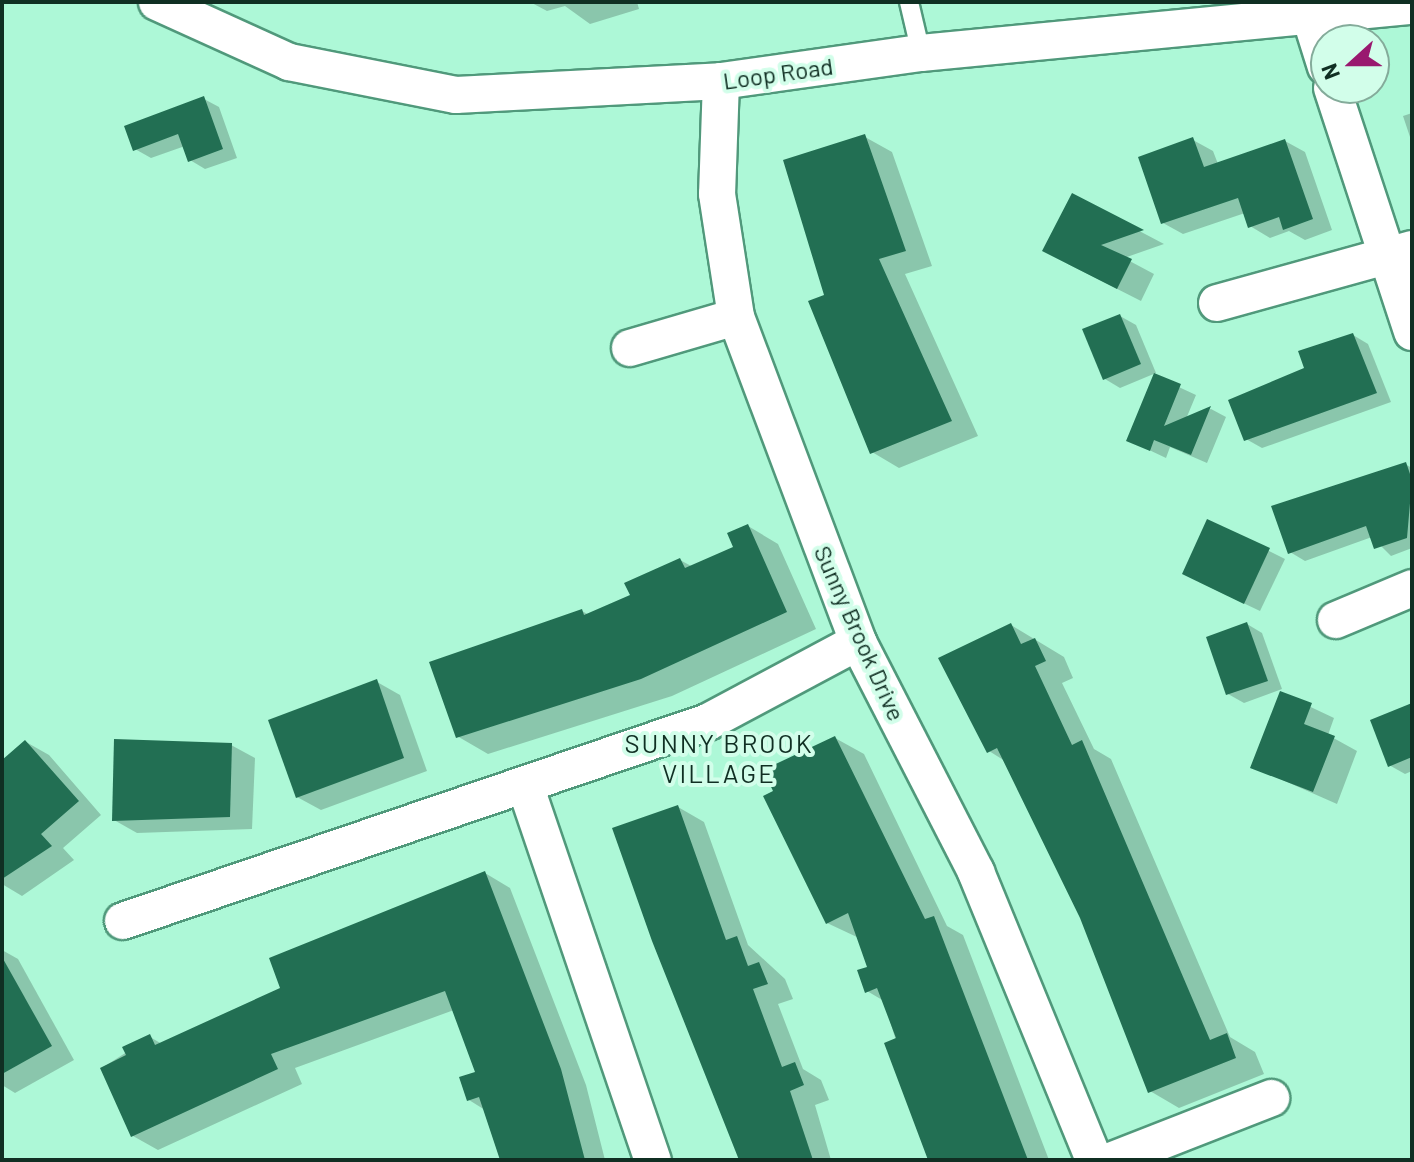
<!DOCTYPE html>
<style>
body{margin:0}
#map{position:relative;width:1414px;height:1162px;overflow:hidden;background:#adf8d7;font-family:Barlow,sans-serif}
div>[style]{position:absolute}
.shadow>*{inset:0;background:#0003}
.building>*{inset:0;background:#226f53}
.roads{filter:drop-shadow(2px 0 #50997b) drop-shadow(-2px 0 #50997b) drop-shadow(0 2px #50997b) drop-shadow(0 -2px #50997b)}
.lane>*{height:18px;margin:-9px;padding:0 9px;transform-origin:9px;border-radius:9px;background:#fff}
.street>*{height:36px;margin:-18px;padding:0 18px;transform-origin:18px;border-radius:18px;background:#fff}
span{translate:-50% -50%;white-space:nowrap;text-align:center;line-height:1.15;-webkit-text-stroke:8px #d2feea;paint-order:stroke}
.street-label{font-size:24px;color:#102f23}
.neighbourhood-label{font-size:26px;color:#102f23;letter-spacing:2px}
.frame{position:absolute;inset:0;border:4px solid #102f23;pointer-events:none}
.north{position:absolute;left:1310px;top:24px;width:80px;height:80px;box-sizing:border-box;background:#d2feea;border:2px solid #84ab9a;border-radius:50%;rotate:249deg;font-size:22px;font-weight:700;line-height:32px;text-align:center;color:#102f23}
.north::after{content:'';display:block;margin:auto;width:28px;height:36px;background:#99196f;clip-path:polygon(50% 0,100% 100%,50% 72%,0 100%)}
</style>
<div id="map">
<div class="shadow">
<i style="clip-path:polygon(530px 2px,637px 2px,639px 9px,590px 24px,565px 6px,547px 11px)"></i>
<i style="clip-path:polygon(204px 99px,219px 107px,237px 158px,205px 169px,190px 160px,185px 146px,151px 158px,135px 149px)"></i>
<i style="clip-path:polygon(1412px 113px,1412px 143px,1403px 116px)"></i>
<i style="clip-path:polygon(865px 137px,892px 152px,932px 266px,905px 274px,978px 436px,899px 468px,872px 452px,826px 296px)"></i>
<i style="clip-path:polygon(1193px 140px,1213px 151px,1218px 164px,1285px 141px,1305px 152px,1332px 230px,1305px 240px,1289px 231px,1270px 238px,1250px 226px,1245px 213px,1183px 234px,1163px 223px)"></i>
<i style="clip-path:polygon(1073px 196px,1164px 244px,1124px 258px,1154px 274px,1141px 301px,1068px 264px)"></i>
<i style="clip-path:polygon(1120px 316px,1136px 325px,1156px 373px,1120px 388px,1105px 379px)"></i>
<i style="clip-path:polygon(1353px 335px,1368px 344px,1391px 402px,1262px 448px,1246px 439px,1307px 369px)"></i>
<i style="clip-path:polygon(1155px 376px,1196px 395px,1186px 419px,1211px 409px,1226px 417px,1207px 463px,1170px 447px,1166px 458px,1128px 440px)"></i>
<i style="clip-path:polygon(1405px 464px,1412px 468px,1412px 548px,1391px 556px,1372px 537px,1305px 561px,1290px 552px)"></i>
<i style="clip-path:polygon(1208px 521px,1285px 559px,1260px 611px,1199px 582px)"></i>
<i style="clip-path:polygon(748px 526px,778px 544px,816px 629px,672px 696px,488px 754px,457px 736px,582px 611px,589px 615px,632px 596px,680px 560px,693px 567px,735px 548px)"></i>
<i style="clip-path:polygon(1247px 624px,1262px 633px,1282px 689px,1244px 703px,1228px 694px)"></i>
<i style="clip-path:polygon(1011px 625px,1064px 657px,1073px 678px,1062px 683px,1094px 749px,1111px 759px,1230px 1037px,1255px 1052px,1264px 1074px,1179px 1108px,1150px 1091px,1081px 918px,1005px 761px,989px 751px)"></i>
<i style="clip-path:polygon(377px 682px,400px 695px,427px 771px,321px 810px,297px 797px)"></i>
<i style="clip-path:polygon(1281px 693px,1334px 718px,1328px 735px,1357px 751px,1337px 804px,1253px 767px)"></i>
<i style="clip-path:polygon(1412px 706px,1412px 771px,1405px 774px,1389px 765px)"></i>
<i style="clip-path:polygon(835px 738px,864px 754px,947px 926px,963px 935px,1049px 1160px,932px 1160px,884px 1001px,867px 991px,870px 968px,859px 938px,827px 923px,775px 792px)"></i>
<i style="clip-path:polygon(26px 742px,49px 755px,101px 815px,63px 848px,74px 860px,22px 896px,2px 884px,2px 766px)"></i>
<i style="clip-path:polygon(231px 745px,255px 758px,252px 829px,137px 833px,114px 820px)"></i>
<i style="clip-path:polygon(678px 807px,704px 822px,748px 945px,785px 979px,793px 999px,778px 1004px,803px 1069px,821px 1080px,829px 1100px,815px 1105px,831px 1160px,741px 1160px)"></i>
<i style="clip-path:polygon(485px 873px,510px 888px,586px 1085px,605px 1160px,502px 1160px,485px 1110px,469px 1100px,477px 1073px,454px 1010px,295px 1068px,302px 1084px,158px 1150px,133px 1136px,102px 1068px,150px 1037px,162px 1044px,283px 989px)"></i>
<i style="clip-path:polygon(2px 950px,18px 959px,74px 1060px,15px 1093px,2px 1085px)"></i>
</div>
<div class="building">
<i style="clip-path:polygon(204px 96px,223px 149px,188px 162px,178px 134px,133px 151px,124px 126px)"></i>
<i style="clip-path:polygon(865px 134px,906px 251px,879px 259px,952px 421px,870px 454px,808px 301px,824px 295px,783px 160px)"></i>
<i style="clip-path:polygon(1193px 137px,1204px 167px,1285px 139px,1313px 219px,1283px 230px,1279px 217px,1248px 228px,1238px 198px,1161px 224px,1138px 157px)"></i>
<i style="clip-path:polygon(1072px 193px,1144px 230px,1101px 245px,1132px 259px,1117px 289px,1042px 251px)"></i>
<i style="clip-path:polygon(1120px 314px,1141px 364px,1103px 380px,1082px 329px)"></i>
<i style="clip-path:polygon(1353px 333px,1377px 393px,1244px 441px,1228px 400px,1304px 368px,1298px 351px)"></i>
<i style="clip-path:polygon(1154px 373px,1181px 384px,1164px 426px,1211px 406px,1191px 455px,1154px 440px,1150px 451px,1126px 441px)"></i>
<i style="clip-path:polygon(1406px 462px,1412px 480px,1407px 538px,1374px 549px,1366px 526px,1288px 554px,1271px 506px)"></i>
<i style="clip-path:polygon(1207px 519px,1270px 548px,1244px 604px,1182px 574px)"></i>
<i style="clip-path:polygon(748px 524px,787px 612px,641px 679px,456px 738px,429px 662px,582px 609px,584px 615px,630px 595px,624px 583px,680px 558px,685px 568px,733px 547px,727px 533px)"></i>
<i style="clip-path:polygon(1247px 622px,1268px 681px,1226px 695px,1206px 637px)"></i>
<i style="clip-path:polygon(1011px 623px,1021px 644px,1035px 638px,1046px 661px,1035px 666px,1072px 745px,1082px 740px,1210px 1040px,1227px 1033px,1236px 1058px,1148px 1093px,1080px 918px,997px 748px,987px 753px,938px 658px)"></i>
<i style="clip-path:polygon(377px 679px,404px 758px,296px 798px,268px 720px)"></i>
<i style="clip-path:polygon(1280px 691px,1312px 703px,1304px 724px,1335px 736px,1313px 792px,1250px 768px)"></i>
<i style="clip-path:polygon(1412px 703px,1412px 757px,1388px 767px,1370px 720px)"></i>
<i style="clip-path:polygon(835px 736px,925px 919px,934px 916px,1028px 1160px,928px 1160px,884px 1043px,896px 1038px,877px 988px,865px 993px,857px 970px,867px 967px,848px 913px,826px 924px,763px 796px,773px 791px,763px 770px)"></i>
<i style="clip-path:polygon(114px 739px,232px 743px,230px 817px,112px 821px)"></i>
<i style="clip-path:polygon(25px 740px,79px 801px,41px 834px,52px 846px,2px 879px,2px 760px)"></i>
<i style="clip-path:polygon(678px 805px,726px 940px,737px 936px,748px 966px,759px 962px,768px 984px,753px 989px,782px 1067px,795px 1062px,804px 1085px,790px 1091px,813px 1160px,739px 1160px,652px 941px,612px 828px)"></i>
<i style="clip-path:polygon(485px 871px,561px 1069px,585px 1160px,500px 1160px,479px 1097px,467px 1101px,459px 1077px,475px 1072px,445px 991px,271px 1054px,278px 1069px,131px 1137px,100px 1068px,126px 1055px,122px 1047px,150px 1034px,155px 1045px,280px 988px,269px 958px)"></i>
<i style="clip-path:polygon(2px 957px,52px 1046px,2px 1074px)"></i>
</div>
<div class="roads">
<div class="lane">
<i style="left:909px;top:2px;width:52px;rotate:76.8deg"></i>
</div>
<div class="street">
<i style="left:157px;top:2px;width:145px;rotate:24.4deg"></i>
<i style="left:289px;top:62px;width:170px;rotate:11.2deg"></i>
<i style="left:456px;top:95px;width:265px;rotate:-3deg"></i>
<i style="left:721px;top:81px;width:202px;rotate:-8deg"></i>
<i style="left:921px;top:53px;width:493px;rotate:-5.5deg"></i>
<i style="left:1310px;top:16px;width:53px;rotate:72.6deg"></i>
<i style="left:721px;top:81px;width:113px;rotate:92deg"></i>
<i style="left:717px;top:194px;width:124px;rotate:81.2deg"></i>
<i style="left:736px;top:317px;width:347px;rotate:69.4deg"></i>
<i style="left:858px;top:642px;width:259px;rotate:62.8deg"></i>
<i style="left:976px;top:872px;width:311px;rotate:67.7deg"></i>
<i style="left:1332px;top:88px;width:257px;rotate:71.8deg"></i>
<i style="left:1217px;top:303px;width:202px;rotate:-15.5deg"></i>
<i style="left:630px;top:348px;width:110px;rotate:-16.3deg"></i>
<i style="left:1336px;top:620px;width:82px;rotate:-22.8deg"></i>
<i style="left:526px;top:788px;width:393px;rotate:71.2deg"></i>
<i style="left:123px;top:921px;width:618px;rotate:-18.79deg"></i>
<i style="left:708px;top:722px;width:170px;rotate:-28.1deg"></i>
<i style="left:1113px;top:1160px;width:170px;rotate:-21.4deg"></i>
</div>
</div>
<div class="street-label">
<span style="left:778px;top:73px;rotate:-8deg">Loop Road</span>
<span style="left:860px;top:633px;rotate:66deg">Sunny Brook Drive</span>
</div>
<div class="neighbourhood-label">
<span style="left:719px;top:758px">SUNNY BROOK<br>VILLAGE</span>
</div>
<div class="frame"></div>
<div class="north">N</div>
</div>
